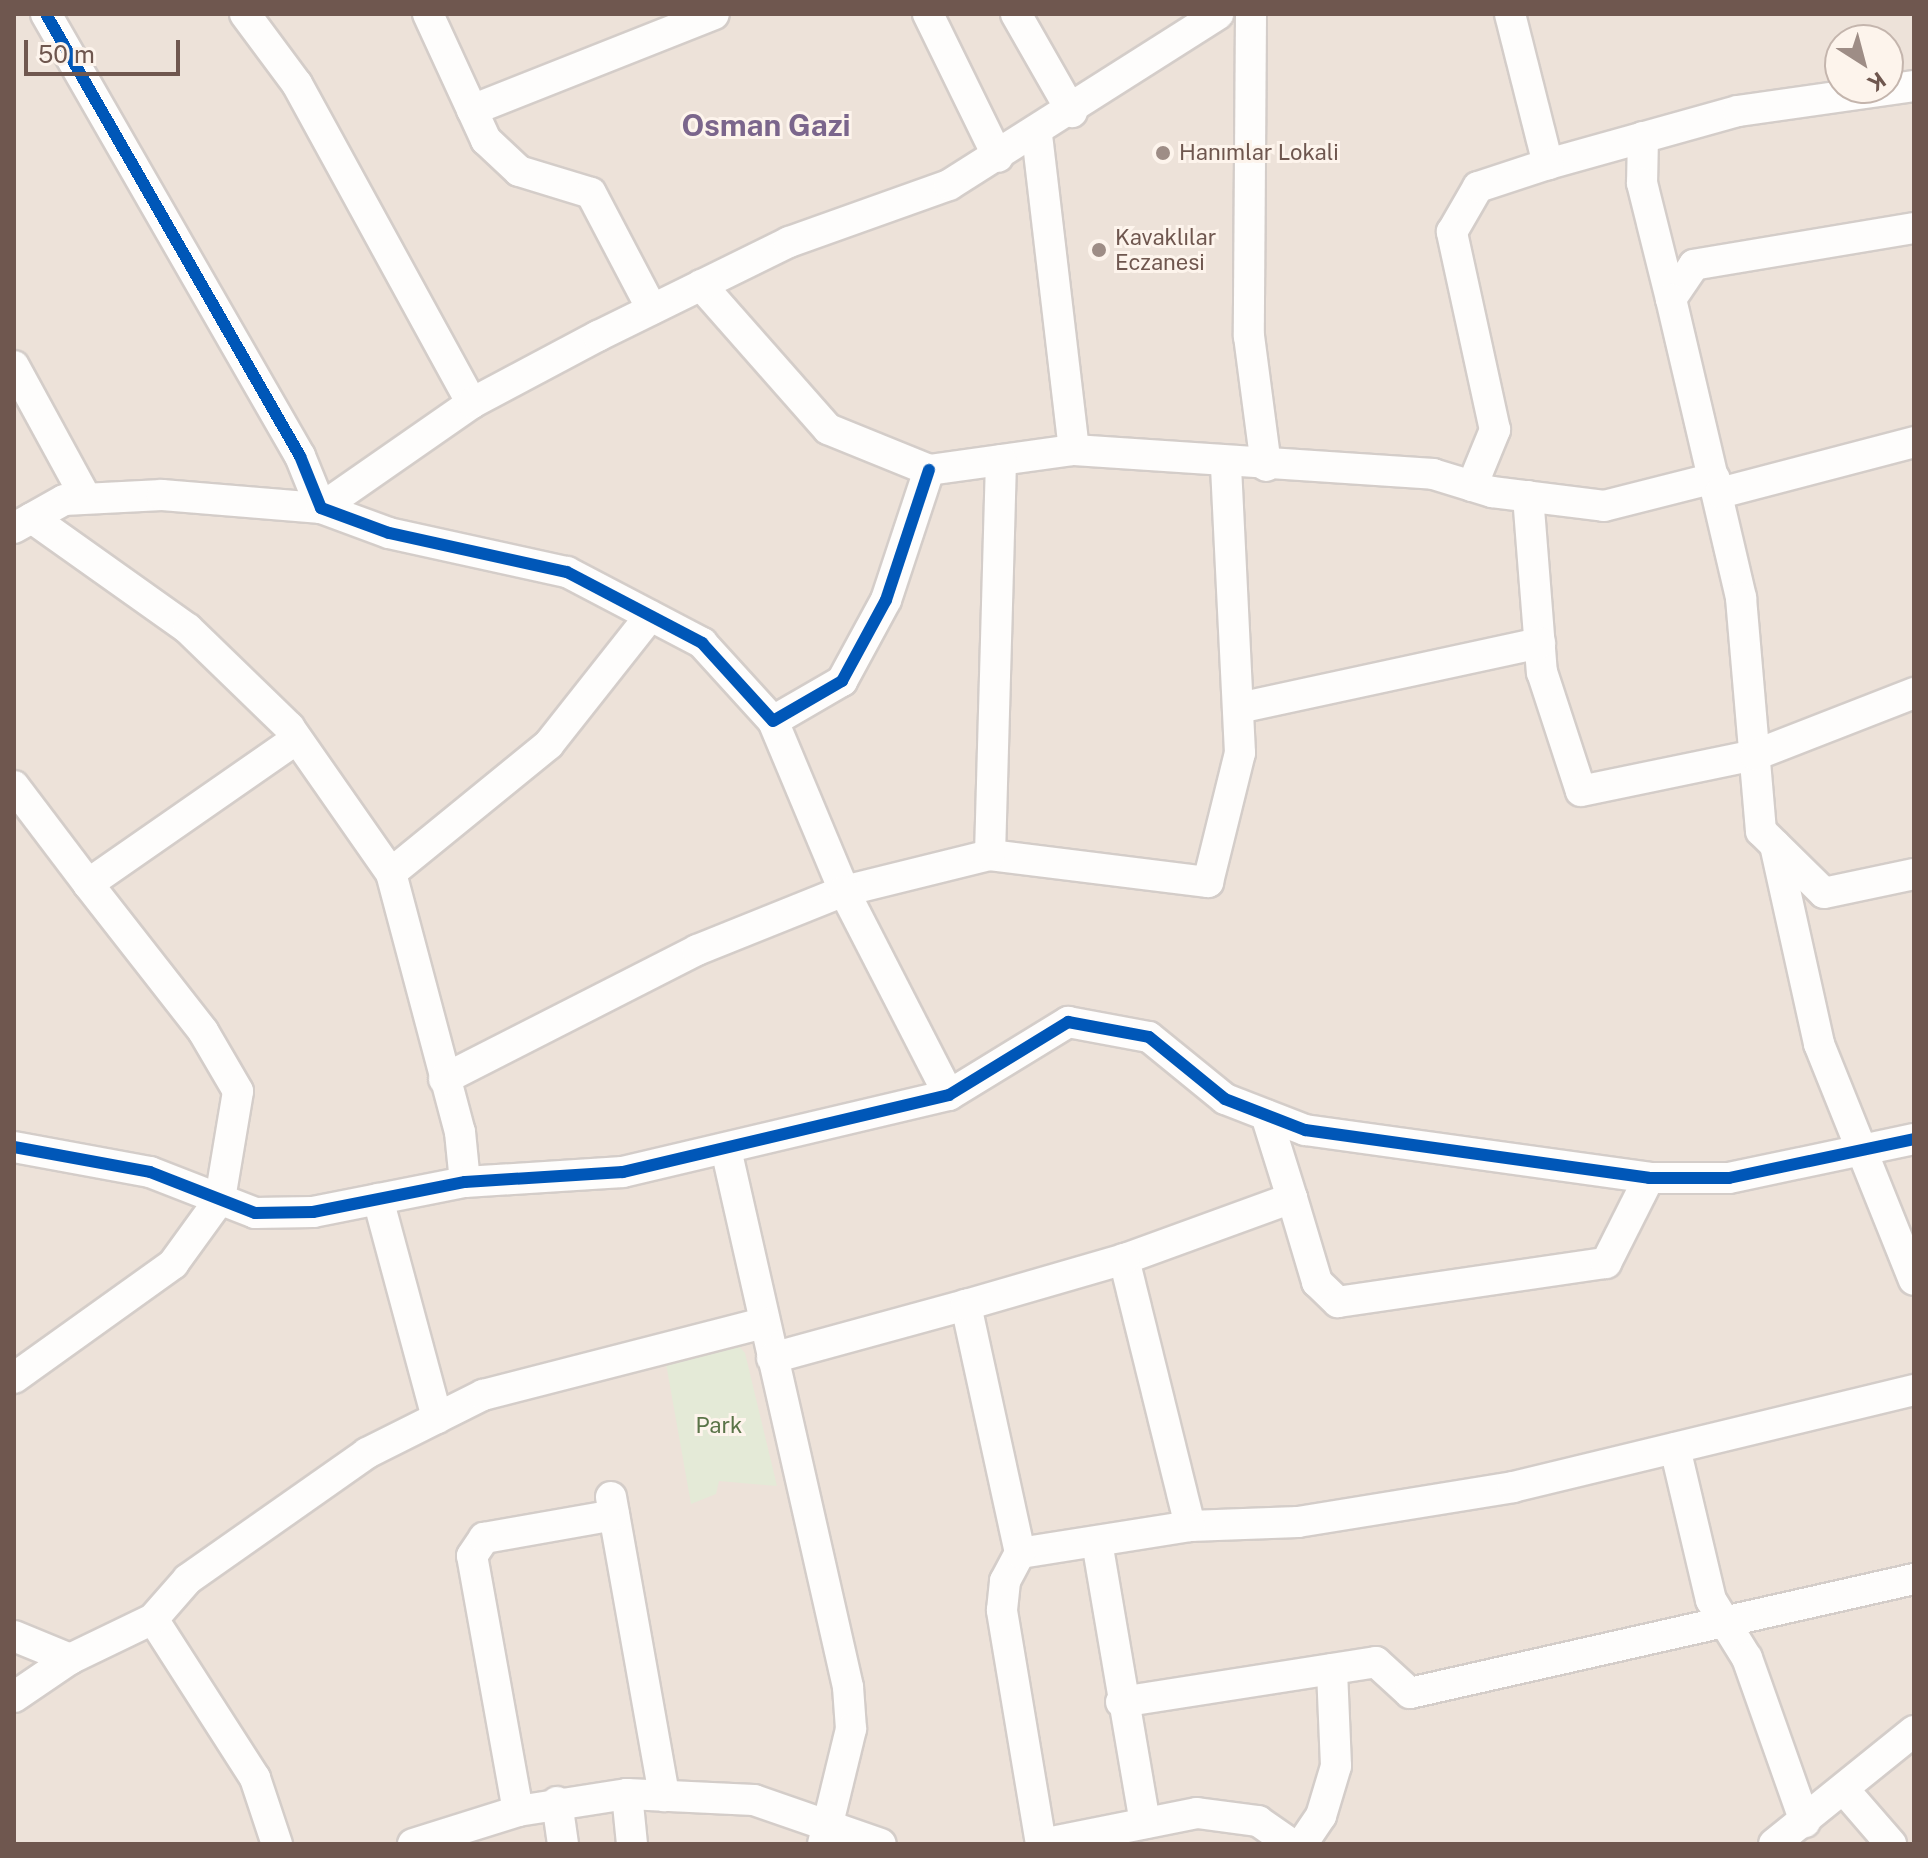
<!DOCTYPE html>
<meta charset="utf-8">
<style>
body{margin:0}
#map{position:relative;width:1928px;height:1858px;overflow:hidden;background:#f5f0eb;font-family:"Public Sans",sans-serif}
div>[style]{position:absolute}
.residential>*{inset:0;background:#ede2d9}
.green>*{inset:0;background:#e4ead7}
.roads{filter:drop-shadow(2px 0 #d4cdc9) drop-shadow(-2px 0 #d4cdc9) drop-shadow(0 2px #d4cdc9) drop-shadow(0 -2px #d4cdc9)}
.minor>*{height:30px;margin:-15px;padding:0 15px;transform-origin:15px;border-radius:15px;background:#fefdfc}
.cycleway>*{height:12px;margin:-6px;padding:0 6px;transform-origin:6px;border-radius:6px;background:#0057b8}
.dots>*{width:22px;height:22px;translate:-50% -50%;box-sizing:border-box;border:4px solid #fdf4ec;border-radius:50%}
span{translate:-50% -50%;white-space:nowrap;text-align:center;line-height:1.15;-webkit-text-stroke:6px #fdf4ec;paint-order:stroke}
.poi-label{font-size:22px;color:#6f574f}
.left{translate:0 -50%;text-align:left}
.park-label{font-size:22px;color:#5a7448}
.district-label{font-size:30px;color:#7b668c;font-weight:700}
.frame{position:absolute;inset:0;border:16px solid #6f574f;pointer-events:none}
.north{position:absolute;left:1824px;top:24px;width:80px;height:80px;box-sizing:border-box;background:#fdf4ec;border:2px solid #c4b5ad;border-radius:50%;rotate:144deg;font-size:22px;font-weight:700;line-height:32px;text-align:center;color:#6f574f}
.north::after{content:'';display:block;margin:auto;width:28px;height:36px;background:#9e8d86;clip-path:polygon(50% 0,100% 100%,50% 72%,0 100%)}
.scale{position:absolute;left:24px;top:40px;width:156px;height:36px;box-sizing:border-box;border:4px solid #6f574f;border-top:0;padding-left:10px;font-size:24px;line-height:28px;white-space:nowrap;color:#6f574f;-webkit-text-stroke:6px #fdf4ec;paint-order:stroke}
</style>
<div id="map">
<div class="residential">
<i style="clip-path:polygon(evenodd,14px 14px,1914px 14px,1914px 1844px,14px 1844px,14px 14px,1840px 40px,1888px 40px,1888px 88px,1840px 88px,1840px 40px)"></i>
</div>
<div class="green">
<i style="clip-path:polygon(734px 1341px,745px 1353px,777px 1486px,719px 1481px,716px 1494px,691px 1504px,665px 1358px)"></i>
</div>
<div class="roads">
<div class="minor">
<i style="left:46px;top:14px;width:510px;rotate:60.12deg"></i>
<i style="left:300px;top:456px;width:56px;rotate:68deg"></i>
<i style="left:321px;top:508px;width:72px;rotate:20.2deg"></i>
<i style="left:389px;top:533px;width:182px;rotate:12.4deg"></i>
<i style="left:567px;top:572px;width:153px;rotate:27.7deg"></i>
<i style="left:702px;top:643px;width:105px;rotate:47.7deg"></i>
<i style="left:773px;top:721px;width:80px;rotate:-30.1deg"></i>
<i style="left:842px;top:681px;width:92px;rotate:-61.5deg"></i>
<i style="left:886px;top:600px;width:137px;rotate:-71.7deg"></i>
<i style="left:245px;top:14px;width:87px;rotate:53.4deg"></i>
<i style="left:297px;top:84px;width:364px;rotate:61.3deg"></i>
<i style="left:428px;top:14px;width:139px;rotate:65.3deg"></i>
<i style="left:486px;top:140px;width:45px;rotate:43.2deg"></i>
<i style="left:519px;top:171px;width:75px;rotate:17deg"></i>
<i style="left:591px;top:193px;width:131px;rotate:62.3deg"></i>
<i style="left:928px;top:14px;width:159px;rotate:63.9deg"></i>
<i style="left:1016px;top:14px;width:113px;rotate:60.3deg"></i>
<i style="left:1251px;top:14px;width:322px;rotate:90.4deg"></i>
<i style="left:1249px;top:336px;width:131px;rotate:82.5deg"></i>
<i style="left:1510px;top:14px;width:155px;rotate:75.8deg"></i>
<i style="left:1548px;top:164px;width:197px;rotate:-15.6deg"></i>
<i style="left:1738px;top:111px;width:178px;rotate:-8.1deg"></i>
<i style="left:472px;top:110px;width:260px;rotate:-21.6deg"></i>
<i style="left:1037px;top:135px;width:317px;rotate:83.3deg"></i>
<i style="left:1074px;top:450px;width:360px;rotate:3.8deg"></i>
<i style="left:1433px;top:474px;width:62px;rotate:17deg"></i>
<i style="left:1492px;top:492px;width:113px;rotate:7.1deg"></i>
<i style="left:1604px;top:506px;width:114px;rotate:-14.2deg"></i>
<i style="left:1643px;top:137px;width:46px;rotate:91.2deg"></i>
<i style="left:1642px;top:183px;width:120px;rotate:76deg"></i>
<i style="left:1914px;top:228px;width:223px;rotate:170.5deg"></i>
<i style="left:1694px;top:265px;width:41px;rotate:124.1deg"></i>
<i style="left:1671px;top:299px;width:307px;rotate:76.8deg"></i>
<i style="left:1741px;top:598px;width:234px;rotate:85.1deg"></i>
<i style="left:1761px;top:831px;width:88px;rotate:44.5deg"></i>
<i style="left:1824px;top:893px;width:92px;rotate:-11.9deg"></i>
<i style="left:701px;top:285px;width:192px;rotate:48.6deg"></i>
<i style="left:828px;top:429px;width:109px;rotate:22.1deg"></i>
<i style="left:929px;top:470px;width:146px;rotate:-7.9deg"></i>
<i style="left:14px;top:366px;width:150px;rotate:61.4deg"></i>
<i style="left:1472px;top:486px;width:61px;rotate:-67.7deg"></i>
<i style="left:1495px;top:430px;width:203px;rotate:-102.3deg"></i>
<i style="left:1452px;top:232px;width:52px;rotate:-60deg"></i>
<i style="left:1478px;top:187px;width:74px;rotate:-18.2deg"></i>
<i style="left:1720px;top:493px;width:201px;rotate:-14.7deg"></i>
<i style="left:1528px;top:496px;width:177px;rotate:85.5deg"></i>
<i style="left:1542px;top:672px;width:125px;rotate:71.9deg"></i>
<i style="left:1581px;top:791px;width:178px;rotate:-11.7deg"></i>
<i style="left:1755px;top:755px;width:171px;rotate:-21.3deg"></i>
<i style="left:32px;top:518px;width:191px;rotate:35.4deg"></i>
<i style="left:188px;top:629px;width:141px;rotate:44.1deg"></i>
<i style="left:289px;top:727px;width:178px;rotate:55.1deg"></i>
<i style="left:391px;top:873px;width:204px;rotate:-39.2deg"></i>
<i style="left:549px;top:744px;width:163px;rotate:-51.7deg"></i>
<i style="left:14px;top:528px;width:57px;rotate:-29.2deg"></i>
<i style="left:64px;top:500px;width:98px;rotate:-2.9deg"></i>
<i style="left:162px;top:495px;width:160px;rotate:4.7deg"></i>
<i style="left:321px;top:508px;width:184px;rotate:-34.8deg"></i>
<i style="left:472px;top:403px;width:143px;rotate:-28deg"></i>
<i style="left:598px;top:336px;width:213px;rotate:-26.2deg"></i>
<i style="left:789px;top:242px;width:170px;rotate:-19.6deg"></i>
<i style="left:949px;top:185px;width:319px;rotate:-32.4deg"></i>
<i style="left:1239px;top:708px;width:308px;rotate:-12.2deg"></i>
<i style="left:773px;top:721px;width:184px;rotate:67.3deg"></i>
<i style="left:844px;top:891px;width:150px;rotate:-13.9deg"></i>
<i style="left:990px;top:855px;width:220px;rotate:7.1deg"></i>
<i style="left:1208px;top:882px;width:133px;rotate:-76.1deg"></i>
<i style="left:1240px;top:753px;width:288px;rotate:-92.8deg"></i>
<i style="left:14px;top:786px;width:123px;rotate:52.9deg"></i>
<i style="left:1775px;top:845px;width:204px;rotate:77.5deg"></i>
<i style="left:1819px;top:1044px;width:254px;rotate:68.1deg"></i>
<i style="left:990px;top:855px;width:395px;rotate:-88.4deg"></i>
<i style="left:391px;top:873px;width:268px;rotate:75.1deg"></i>
<i style="left:460px;top:1132px;width:50px;rotate:84.3deg"></i>
<i style="left:444px;top:1079px;width:284px;rotate:-27deg"></i>
<i style="left:697px;top:950px;width:158px;rotate:-21.9deg"></i>
<i style="left:844px;top:891px;width:229px;rotate:62.8deg"></i>
<i style="left:1266px;top:1115px;width:87px;rotate:72.6deg"></i>
<i style="left:1292px;top:1198px;width:179px;rotate:160deg"></i>
<i style="left:1124px;top:1259px;width:275px;rotate:76.1deg"></i>
<i style="left:1190px;top:1526px;width:108px;rotate:-2.1deg"></i>
<i style="left:1298px;top:1522px;width:218px;rotate:-9.2deg"></i>
<i style="left:1513px;top:1487px;width:413px;rotate:-13.6deg"></i>
<i style="left:14px;top:1147px;width:138px;rotate:10.4deg"></i>
<i style="left:150px;top:1172px;width:113px;rotate:21.3deg"></i>
<i style="left:255px;top:1213px;width:58px;rotate:-1deg"></i>
<i style="left:313px;top:1212px;width:155px;rotate:-11.2deg"></i>
<i style="left:465px;top:1182px;width:158px;rotate:-3.6deg"></i>
<i style="left:623px;top:1172px;width:335px;rotate:-13.3deg"></i>
<i style="left:949px;top:1095px;width:140px;rotate:-31.5deg"></i>
<i style="left:1068px;top:1022px;width:82px;rotate:10.5deg"></i>
<i style="left:1149px;top:1037px;width:98px;rotate:39.2deg"></i>
<i style="left:1225px;top:1099px;width:86px;rotate:21.2deg"></i>
<i style="left:1305px;top:1130px;width:347px;rotate:7.9deg"></i>
<i style="left:1649px;top:1178px;width:80px"></i>
<i style="left:1729px;top:1178px;width:189px;rotate:-11.9deg"></i>
<i style="left:726px;top:1149px;width:552px;rotate:77.22deg"></i>
<i style="left:848px;top:1687px;width:42px;rotate:85.9deg"></i>
<i style="left:851px;top:1729px;width:118px;rotate:103.7deg"></i>
<i style="left:1292px;top:1198px;width:88px;rotate:73.4deg"></i>
<i style="left:1317px;top:1282px;width:29px;rotate:44deg"></i>
<i style="left:1338px;top:1302px;width:271px;rotate:-8.3deg"></i>
<i style="left:1606px;top:1263px;width:95px;rotate:-63.2deg"></i>
<i style="left:378px;top:1199px;width:227px;rotate:74.9deg"></i>
<i style="left:772px;top:1358px;width:201px;rotate:-15.3deg"></i>
<i style="left:14px;top:1378px;width:196px;rotate:-35.6deg"></i>
<i style="left:173px;top:1264px;width:80px;rotate:-54.1deg"></i>
<i style="left:220px;top:1199px;width:109px;rotate:-80.5deg"></i>
<i style="left:238px;top:1091px;width:69px;rotate:-120.3deg"></i>
<i style="left:203px;top:1031px;width:187px;rotate:-128deg"></i>
<i style="left:88px;top:884px;width:254px;rotate:-34.8deg"></i>
<i style="left:1675px;top:1448px;width:156px;rotate:76.7deg"></i>
<i style="left:1711px;top:1600px;width:68px;rotate:58.2deg"></i>
<i style="left:1747px;top:1658px;width:174px;rotate:70.5deg"></i>
<i style="left:611px;top:1497px;width:304px;rotate:79.9deg"></i>
<i style="left:1097px;top:1542px;width:285px;rotate:80.3deg"></i>
<i style="left:1020px;top:1553px;width:172px;rotate:-9deg"></i>
<i style="left:153px;top:1619px;width:189px;rotate:57.3deg"></i>
<i style="left:255px;top:1778px;width:70px;rotate:71.6deg"></i>
<i style="left:14px;top:1636px;width:61px;rotate:22.3deg"></i>
<i style="left:70px;top:1659px;width:92px;rotate:-25.7deg"></i>
<i style="left:153px;top:1619px;width:53px;rotate:-48.8deg"></i>
<i style="left:188px;top:1579px;width:219px;rotate:-35.1deg"></i>
<i style="left:367px;top:1453px;width:130px;rotate:-26.6deg"></i>
<i style="left:483px;top:1395px;width:290px;rotate:-14.4deg"></i>
<i style="left:14px;top:1697px;width:68px;rotate:-34.2deg"></i>
<i style="left:1121px;top:1702px;width:258px;rotate:-8.9deg"></i>
<i style="left:1376px;top:1662px;width:46px;rotate:42.4deg"></i>
<i style="left:1410px;top:1693px;width:517px;rotate:-12.75deg"></i>
<i style="left:1846px;top:1792px;width:69px;rotate:49.1deg"></i>
<i style="left:627px;top:1794px;width:50px;rotate:84.3deg"></i>
<i style="left:557px;top:1802px;width:42px;rotate:81.9deg"></i>
<i style="left:518px;top:1811px;width:259px;rotate:-100.2deg"></i>
<i style="left:472px;top:1556px;width:22px;rotate:-56deg"></i>
<i style="left:484px;top:1538px;width:132px;rotate:-10deg"></i>
<i style="left:413px;top:1844px;width:110px;rotate:-17.4deg"></i>
<i style="left:518px;top:1811px;width:110px;rotate:-8.9deg"></i>
<i style="left:627px;top:1794px;width:127px;rotate:2.7deg"></i>
<i style="left:754px;top:1800px;width:134px;rotate:19.1deg"></i>
<i style="left:1041px;top:1844px;width:237px;rotate:-99.5deg"></i>
<i style="left:1002px;top:1610px;width:29px;rotate:-84deg"></i>
<i style="left:1005px;top:1581px;width:32px;rotate:-62deg"></i>
<i style="left:1020px;top:1553px;width:254px;rotate:-102.3deg"></i>
<i style="left:966px;top:1305px;width:165px;rotate:-16.2deg"></i>
<i style="left:1042px;top:1844px;width:158px;rotate:-11.3deg"></i>
<i style="left:1197px;top:1813px;width:62px;rotate:7.5deg"></i>
<i style="left:1258px;top:1821px;width:40px;rotate:34.9deg"></i>
<i style="left:1302px;top:1844px;width:34px;rotate:-56deg"></i>
<i style="left:1321px;top:1816px;width:52px;rotate:-73.3deg"></i>
<i style="left:1336px;top:1766px;width:97px;rotate:-92.4deg"></i>
<i style="left:1774px;top:1844px;width:180px;rotate:-38.9deg"></i>
</div>
</div>
<div class="cycleway">
<i style="left:46px;top:14px;width:510px;rotate:60.12deg"></i>
<i style="left:300px;top:456px;width:56px;rotate:68deg"></i>
<i style="left:321px;top:508px;width:72px;rotate:20.2deg"></i>
<i style="left:389px;top:533px;width:182px;rotate:12.4deg"></i>
<i style="left:567px;top:572px;width:153px;rotate:27.7deg"></i>
<i style="left:702px;top:643px;width:105px;rotate:47.7deg"></i>
<i style="left:773px;top:721px;width:80px;rotate:-30.1deg"></i>
<i style="left:842px;top:681px;width:92px;rotate:-61.5deg"></i>
<i style="left:886px;top:600px;width:137px;rotate:-71.7deg"></i>
<i style="left:14px;top:1147px;width:138px;rotate:10.4deg"></i>
<i style="left:150px;top:1172px;width:113px;rotate:21.3deg"></i>
<i style="left:255px;top:1213px;width:58px;rotate:-1deg"></i>
<i style="left:313px;top:1212px;width:155px;rotate:-11.2deg"></i>
<i style="left:465px;top:1182px;width:158px;rotate:-3.6deg"></i>
<i style="left:623px;top:1172px;width:335px;rotate:-13.3deg"></i>
<i style="left:949px;top:1095px;width:140px;rotate:-31.5deg"></i>
<i style="left:1068px;top:1022px;width:82px;rotate:10.5deg"></i>
<i style="left:1149px;top:1037px;width:98px;rotate:39.2deg"></i>
<i style="left:1225px;top:1099px;width:86px;rotate:21.2deg"></i>
<i style="left:1305px;top:1130px;width:347px;rotate:7.9deg"></i>
<i style="left:1649px;top:1178px;width:80px"></i>
<i style="left:1729px;top:1178px;width:189px;rotate:-11.9deg"></i>
</div>
<div class="dots">
<i style="left:1163px;top:153px;background:#9e8d86"></i>
<i style="left:1099px;top:250px;background:#9e8d86"></i>
</div>
<div class="poi-label">
<span class="left" style="left:1179px;top:153px">Hanımlar Lokali</span>
<span class="left" style="left:1115px;top:250px">Kavaklılar<br>Eczanesi</span>
</div>
<div class="park-label">
<span style="left:719px;top:1426px">Park</span>
</div>
<div class="district-label">
<span style="left:766px;top:125px">Osman Gazi</span>
</div>
<div class="frame"></div>
<div class="north">K</div>
<div class="scale">50 m</div>
</div>
